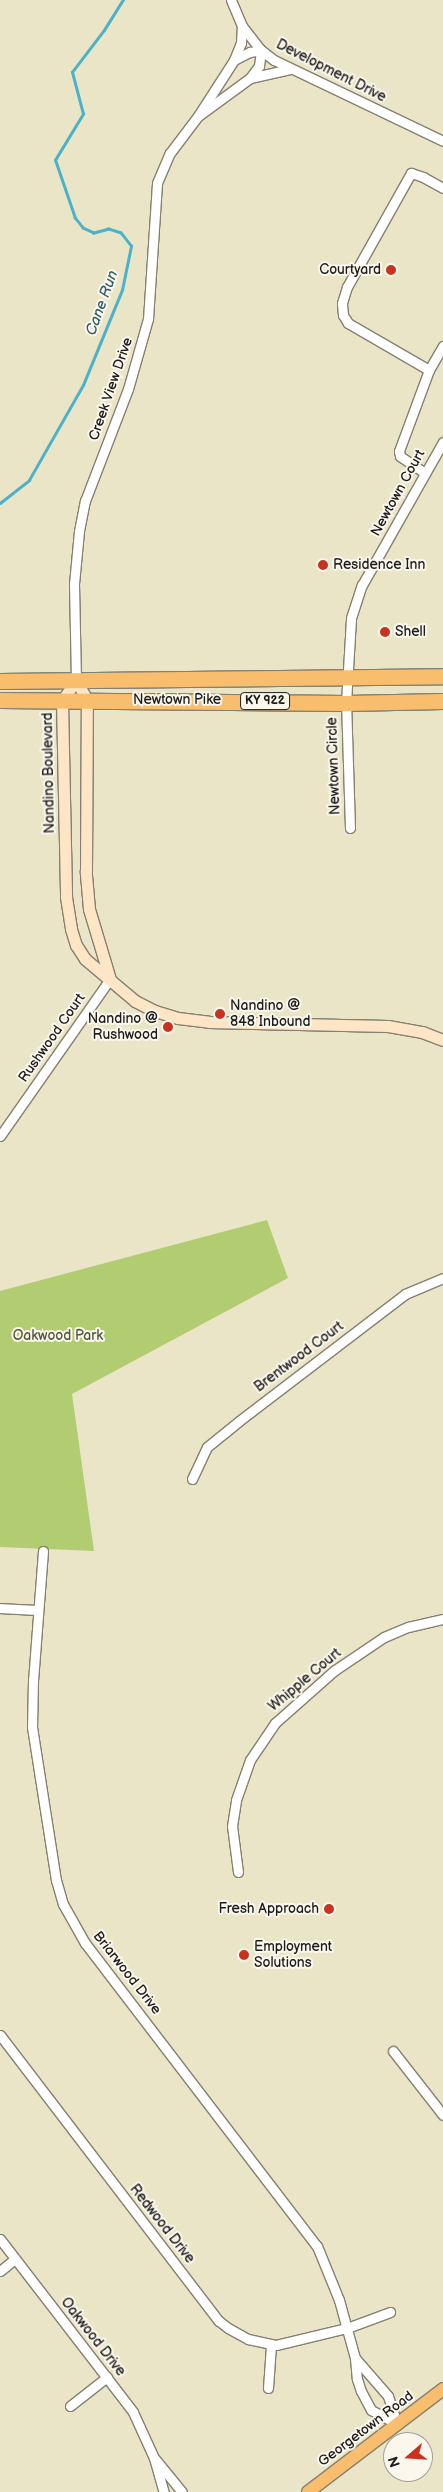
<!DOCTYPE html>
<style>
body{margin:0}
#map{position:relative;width:443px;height:2492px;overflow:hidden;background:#ebe5c7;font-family:"Balsamiq Sans",sans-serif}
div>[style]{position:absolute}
.green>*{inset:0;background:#b2cc71}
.stream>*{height:2.5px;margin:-1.25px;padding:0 1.25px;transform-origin:1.25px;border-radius:1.25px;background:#4bb2ca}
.roads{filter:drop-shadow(1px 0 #848072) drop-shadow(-1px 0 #848072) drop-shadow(0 1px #848072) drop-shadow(0 -1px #848072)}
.street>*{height:9px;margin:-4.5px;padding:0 4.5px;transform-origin:4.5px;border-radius:4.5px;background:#fff}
.secondary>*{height:11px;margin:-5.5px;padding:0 5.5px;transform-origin:5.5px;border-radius:5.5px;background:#fde5c5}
.primary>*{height:12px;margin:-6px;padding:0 6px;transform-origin:6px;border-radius:6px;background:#f9be6d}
.highway>*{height:15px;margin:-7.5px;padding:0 7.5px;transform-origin:7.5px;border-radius:7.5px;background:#f9be6d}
.dots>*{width:14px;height:14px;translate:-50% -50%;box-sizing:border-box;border:2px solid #fbf7ec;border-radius:50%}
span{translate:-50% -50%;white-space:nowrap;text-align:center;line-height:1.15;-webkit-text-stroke:4px #fbf7ec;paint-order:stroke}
.shield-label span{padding:1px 4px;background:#fbf7ec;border:1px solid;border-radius:4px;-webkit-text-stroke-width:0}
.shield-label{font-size:12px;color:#1c1c1c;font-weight:700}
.street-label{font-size:14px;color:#1c1c1c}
.poi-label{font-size:14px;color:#1c1c1c}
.right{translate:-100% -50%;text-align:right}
.left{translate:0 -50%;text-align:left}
.park-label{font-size:14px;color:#505a3a}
.water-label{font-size:15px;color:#31606a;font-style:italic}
.north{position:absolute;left:383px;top:2432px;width:50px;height:50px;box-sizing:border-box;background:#fbf7ec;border:1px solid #a29f99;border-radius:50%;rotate:251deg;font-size:14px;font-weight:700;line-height:20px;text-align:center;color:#1c1c1c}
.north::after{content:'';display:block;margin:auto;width:18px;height:22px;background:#c8321e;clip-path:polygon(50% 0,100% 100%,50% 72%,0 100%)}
</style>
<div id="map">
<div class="green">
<i style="clip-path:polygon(267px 1220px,288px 1278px,72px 1394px,94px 1551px,0 1547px,0 1291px)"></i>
</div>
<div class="stream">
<i style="left:0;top:503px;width:37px;rotate:-38deg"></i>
<i style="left:29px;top:480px;width:109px;rotate:-60.4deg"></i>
<i style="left:83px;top:385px;width:103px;rotate:-67.7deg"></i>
<i style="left:122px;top:290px;width:45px;rotate:-78.4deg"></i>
<i style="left:131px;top:246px;width:16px;rotate:-128deg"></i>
<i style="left:121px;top:233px;width:13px;rotate:-162deg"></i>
<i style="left:109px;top:229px;width:16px;rotate:165deg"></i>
<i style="left:94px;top:233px;width:12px;rotate:-156deg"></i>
<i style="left:83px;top:228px;width:13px;rotate:-129deg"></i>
<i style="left:75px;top:218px;width:61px;rotate:-109deg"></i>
<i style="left:55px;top:160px;width:54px;rotate:-58.7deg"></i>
<i style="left:83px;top:114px;width:43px;rotate:-104.7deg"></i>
<i style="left:72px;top:72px;width:53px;rotate:-52.7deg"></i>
<i style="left:104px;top:30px;width:36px;rotate:-58deg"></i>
</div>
<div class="roads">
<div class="street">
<i style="left:231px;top:0;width:28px;rotate:67deg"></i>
<i style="left:242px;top:26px;width:31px;rotate:52deg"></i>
<i style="left:261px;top:50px;width:16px;rotate:38deg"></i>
<i style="left:274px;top:60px;width:187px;rotate:25.6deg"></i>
<i style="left:234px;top:60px;width:18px;rotate:-68deg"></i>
<i style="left:241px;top:43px;width:17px;rotate:-87deg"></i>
<i style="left:250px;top:78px;width:41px;rotate:-12.7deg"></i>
<i style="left:429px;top:370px;width:94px;rotate:-149.9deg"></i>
<i style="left:348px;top:323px;width:9px;rotate:-122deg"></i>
<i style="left:343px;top:315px;width:12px;rotate:-95deg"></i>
<i style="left:342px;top:303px;width:17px;rotate:-73deg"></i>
<i style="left:347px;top:287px;width:131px;rotate:-60.7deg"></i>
<i style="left:411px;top:173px;width:13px;rotate:18deg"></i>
<i style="left:423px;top:177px;width:23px;rotate:29deg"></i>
<i style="left:425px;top:473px;width:30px;rotate:-146deg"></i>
<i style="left:400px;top:456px;width:5px;rotate:-101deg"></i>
<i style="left:399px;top:451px;width:86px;rotate:-69.7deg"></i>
<i style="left:429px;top:370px;width:28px;rotate:-60deg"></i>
<i style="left:76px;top:680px;width:96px;rotate:-91.2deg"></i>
<i style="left:74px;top:584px;width:53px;rotate:-84.6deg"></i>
<i style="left:79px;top:531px;width:31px;rotate:-79deg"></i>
<i style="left:85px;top:501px;width:120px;rotate:-69deg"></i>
<i style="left:128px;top:389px;width:73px;rotate:-74.1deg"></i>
<i style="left:148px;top:319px;width:136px;rotate:-86.2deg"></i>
<i style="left:157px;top:183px;width:33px;rotate:-67deg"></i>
<i style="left:170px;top:153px;width:46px;rotate:-52.9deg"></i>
<i style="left:198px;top:116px;width:67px;rotate:-57.3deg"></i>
<i style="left:234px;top:60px;width:18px;rotate:-27deg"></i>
<i style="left:250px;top:52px;width:11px;rotate:-10deg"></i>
<i style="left:261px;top:50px;width:16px;rotate:97deg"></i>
<i style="left:259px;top:66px;width:15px;rotate:127deg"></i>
<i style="left:250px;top:78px;width:64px;rotate:143.8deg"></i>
<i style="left:350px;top:828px;width:125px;rotate:-91.8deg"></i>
<i style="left:346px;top:703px;width:85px;rotate:-86.6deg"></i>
<i style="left:351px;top:618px;width:35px;rotate:-72deg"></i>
<i style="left:362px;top:585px;width:164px;rotate:-60.5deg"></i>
<i style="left:0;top:1136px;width:192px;rotate:-55deg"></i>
<i style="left:192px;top:1479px;width:35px;rotate:-65deg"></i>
<i style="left:207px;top:1447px;width:41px;rotate:-39.1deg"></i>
<i style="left:239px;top:1421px;width:209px;rotate:-37.4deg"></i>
<i style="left:405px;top:1294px;width:41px;rotate:-22.8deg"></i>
<i style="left:43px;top:1551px;width:129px;rotate:94.4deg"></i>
<i style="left:33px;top:1680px;width:47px;rotate:91.2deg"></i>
<i style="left:32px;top:1727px;width:155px;rotate:81.1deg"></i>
<i style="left:56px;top:1880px;width:25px;rotate:74deg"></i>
<i style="left:63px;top:1904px;width:45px;rotate:60.6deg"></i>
<i style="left:85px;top:1943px;width:382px;rotate:52.6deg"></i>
<i style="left:317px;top:2246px;width:58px;rotate:67.8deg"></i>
<i style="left:339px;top:2300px;width:60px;rotate:74.6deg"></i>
<i style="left:355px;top:2358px;width:21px;rotate:85deg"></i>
<i style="left:357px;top:2379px;width:13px;rotate:72deg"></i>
<i style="left:361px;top:2391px;width:21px;rotate:62deg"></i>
<i style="left:371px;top:2410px;width:30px;rotate:28deg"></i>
<i style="left:0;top:1608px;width:37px;rotate:3deg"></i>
<i style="left:238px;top:1872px;width:46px;rotate:-97.4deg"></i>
<i style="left:232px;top:1826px;width:26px;rotate:-81deg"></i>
<i style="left:236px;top:1800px;width:42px;rotate:-70.7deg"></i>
<i style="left:250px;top:1760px;width:45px;rotate:-56deg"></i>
<i style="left:275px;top:1723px;width:80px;rotate:-41.5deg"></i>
<i style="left:335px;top:1670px;width:59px;rotate:-34deg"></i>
<i style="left:384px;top:1637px;width:26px;rotate:-23deg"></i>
<i style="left:408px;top:1627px;width:36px;rotate:-13deg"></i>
<i style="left:0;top:2035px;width:360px;rotate:52.6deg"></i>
<i style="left:219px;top:2321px;width:11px;rotate:38deg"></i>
<i style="left:228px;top:2328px;width:23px;rotate:29deg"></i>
<i style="left:248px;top:2339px;width:29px;rotate:12deg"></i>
<i style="left:276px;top:2345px;width:73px;rotate:-13.5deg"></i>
<i style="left:347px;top:2328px;width:46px;rotate:-20.4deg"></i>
<i style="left:393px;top:2051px;width:81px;rotate:52deg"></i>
<i style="left:0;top:2239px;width:218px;rotate:52.4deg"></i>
<i style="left:133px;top:2412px;width:51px;rotate:65.5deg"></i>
<i style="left:154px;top:2458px;width:35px;rotate:74deg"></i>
<i style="left:0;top:2271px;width:19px;rotate:-39deg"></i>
<i style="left:355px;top:2358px;width:50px;rotate:49deg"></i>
<i style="left:388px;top:2396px;width:29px;rotate:72deg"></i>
<i style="left:268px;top:2388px;width:43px;rotate:-86deg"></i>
<i style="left:70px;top:2406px;width:47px;rotate:-38.1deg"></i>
<i style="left:156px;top:2460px;width:41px;rotate:50.9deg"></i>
</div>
<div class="secondary">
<i style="left:110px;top:979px;width:73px;rotate:-106.7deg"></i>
<i style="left:89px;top:909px;width:38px;rotate:-95deg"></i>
<i style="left:86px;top:871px;width:171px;rotate:-89.7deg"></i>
<i style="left:87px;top:700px;width:23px;rotate:-119deg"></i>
<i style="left:76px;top:680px;width:25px;rotate:124deg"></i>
<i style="left:62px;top:701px;width:196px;rotate:88.8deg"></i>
<i style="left:66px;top:897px;width:32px;rotate:81deg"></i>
<i style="left:71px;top:929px;width:17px;rotate:73deg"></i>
<i style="left:76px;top:945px;width:17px;rotate:57deg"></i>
<i style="left:85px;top:959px;width:65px;rotate:40deg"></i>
<i style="left:135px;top:1001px;width:22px;rotate:27deg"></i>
<i style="left:155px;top:1011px;width:24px;rotate:17deg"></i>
<i style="left:178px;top:1018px;width:31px;rotate:7deg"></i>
<i style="left:209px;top:1022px;width:179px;rotate:1.3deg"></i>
<i style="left:388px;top:1026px;width:35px;rotate:10deg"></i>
<i style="left:422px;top:1032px;width:22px;rotate:21deg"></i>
</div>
<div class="primary">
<i style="left:308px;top:2492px;width:170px;rotate:-37.3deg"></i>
</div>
<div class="highway">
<i style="left:0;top:681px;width:443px;rotate:-0.6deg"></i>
<i style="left:0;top:700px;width:346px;rotate:0.5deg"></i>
<i style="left:346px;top:703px;width:97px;rotate:-1.2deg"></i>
</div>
</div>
<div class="dots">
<i style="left:391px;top:270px;background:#c8321e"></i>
<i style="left:323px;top:565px;background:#c8321e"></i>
<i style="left:385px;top:632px;background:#c8321e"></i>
<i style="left:220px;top:1014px;background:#c8321e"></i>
<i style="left:168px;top:1027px;background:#c8321e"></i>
<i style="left:329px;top:1909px;background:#c8321e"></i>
<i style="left:244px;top:1955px;background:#c8321e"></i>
</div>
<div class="shield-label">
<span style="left:265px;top:701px">KY 922</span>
</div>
<div class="street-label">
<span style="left:331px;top:71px;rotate:27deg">Development Drive</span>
<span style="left:111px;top:389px;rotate:-71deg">Creek View Drive</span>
<span style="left:398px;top:493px;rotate:-61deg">Newtown Court</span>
<span style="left:177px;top:700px">Newtown Pike</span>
<span style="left:334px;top:766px;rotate:-92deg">Newtown Circle</span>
<span style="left:49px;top:773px;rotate:-91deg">Nandino Boulevard</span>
<span style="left:52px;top:1038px;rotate:-55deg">Rushwood Court</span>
<span style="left:299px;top:1357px;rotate:-37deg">Brentwood Court</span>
<span style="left:305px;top:1680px;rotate:-40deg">Whipple Court</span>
<span style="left:127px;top:1973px;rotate:52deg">Briarwood Drive</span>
<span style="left:162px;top:2224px;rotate:52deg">Redwood Drive</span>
<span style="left:93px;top:2337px;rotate:52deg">Oakwood Drive</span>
<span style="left:366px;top:2429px;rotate:-37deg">Georgetown Road</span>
</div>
<div class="poi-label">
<span class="right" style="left:381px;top:270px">Courtyard</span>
<span class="left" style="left:333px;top:565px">Residence Inn</span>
<span class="left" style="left:395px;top:632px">Shell</span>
<span class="left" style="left:230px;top:1014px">Nandino @<br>848 Inbound</span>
<span class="right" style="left:158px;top:1027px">Nandino @<br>Rushwood</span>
<span class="right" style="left:319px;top:1909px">Fresh Approach</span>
<span class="left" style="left:254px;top:1955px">Employment<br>Solutions</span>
</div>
<div class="park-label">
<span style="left:58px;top:1336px">Oakwood Park</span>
</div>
<div class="water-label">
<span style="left:102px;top:303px;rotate:-70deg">Cane Run</span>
</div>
<div class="north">N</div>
</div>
